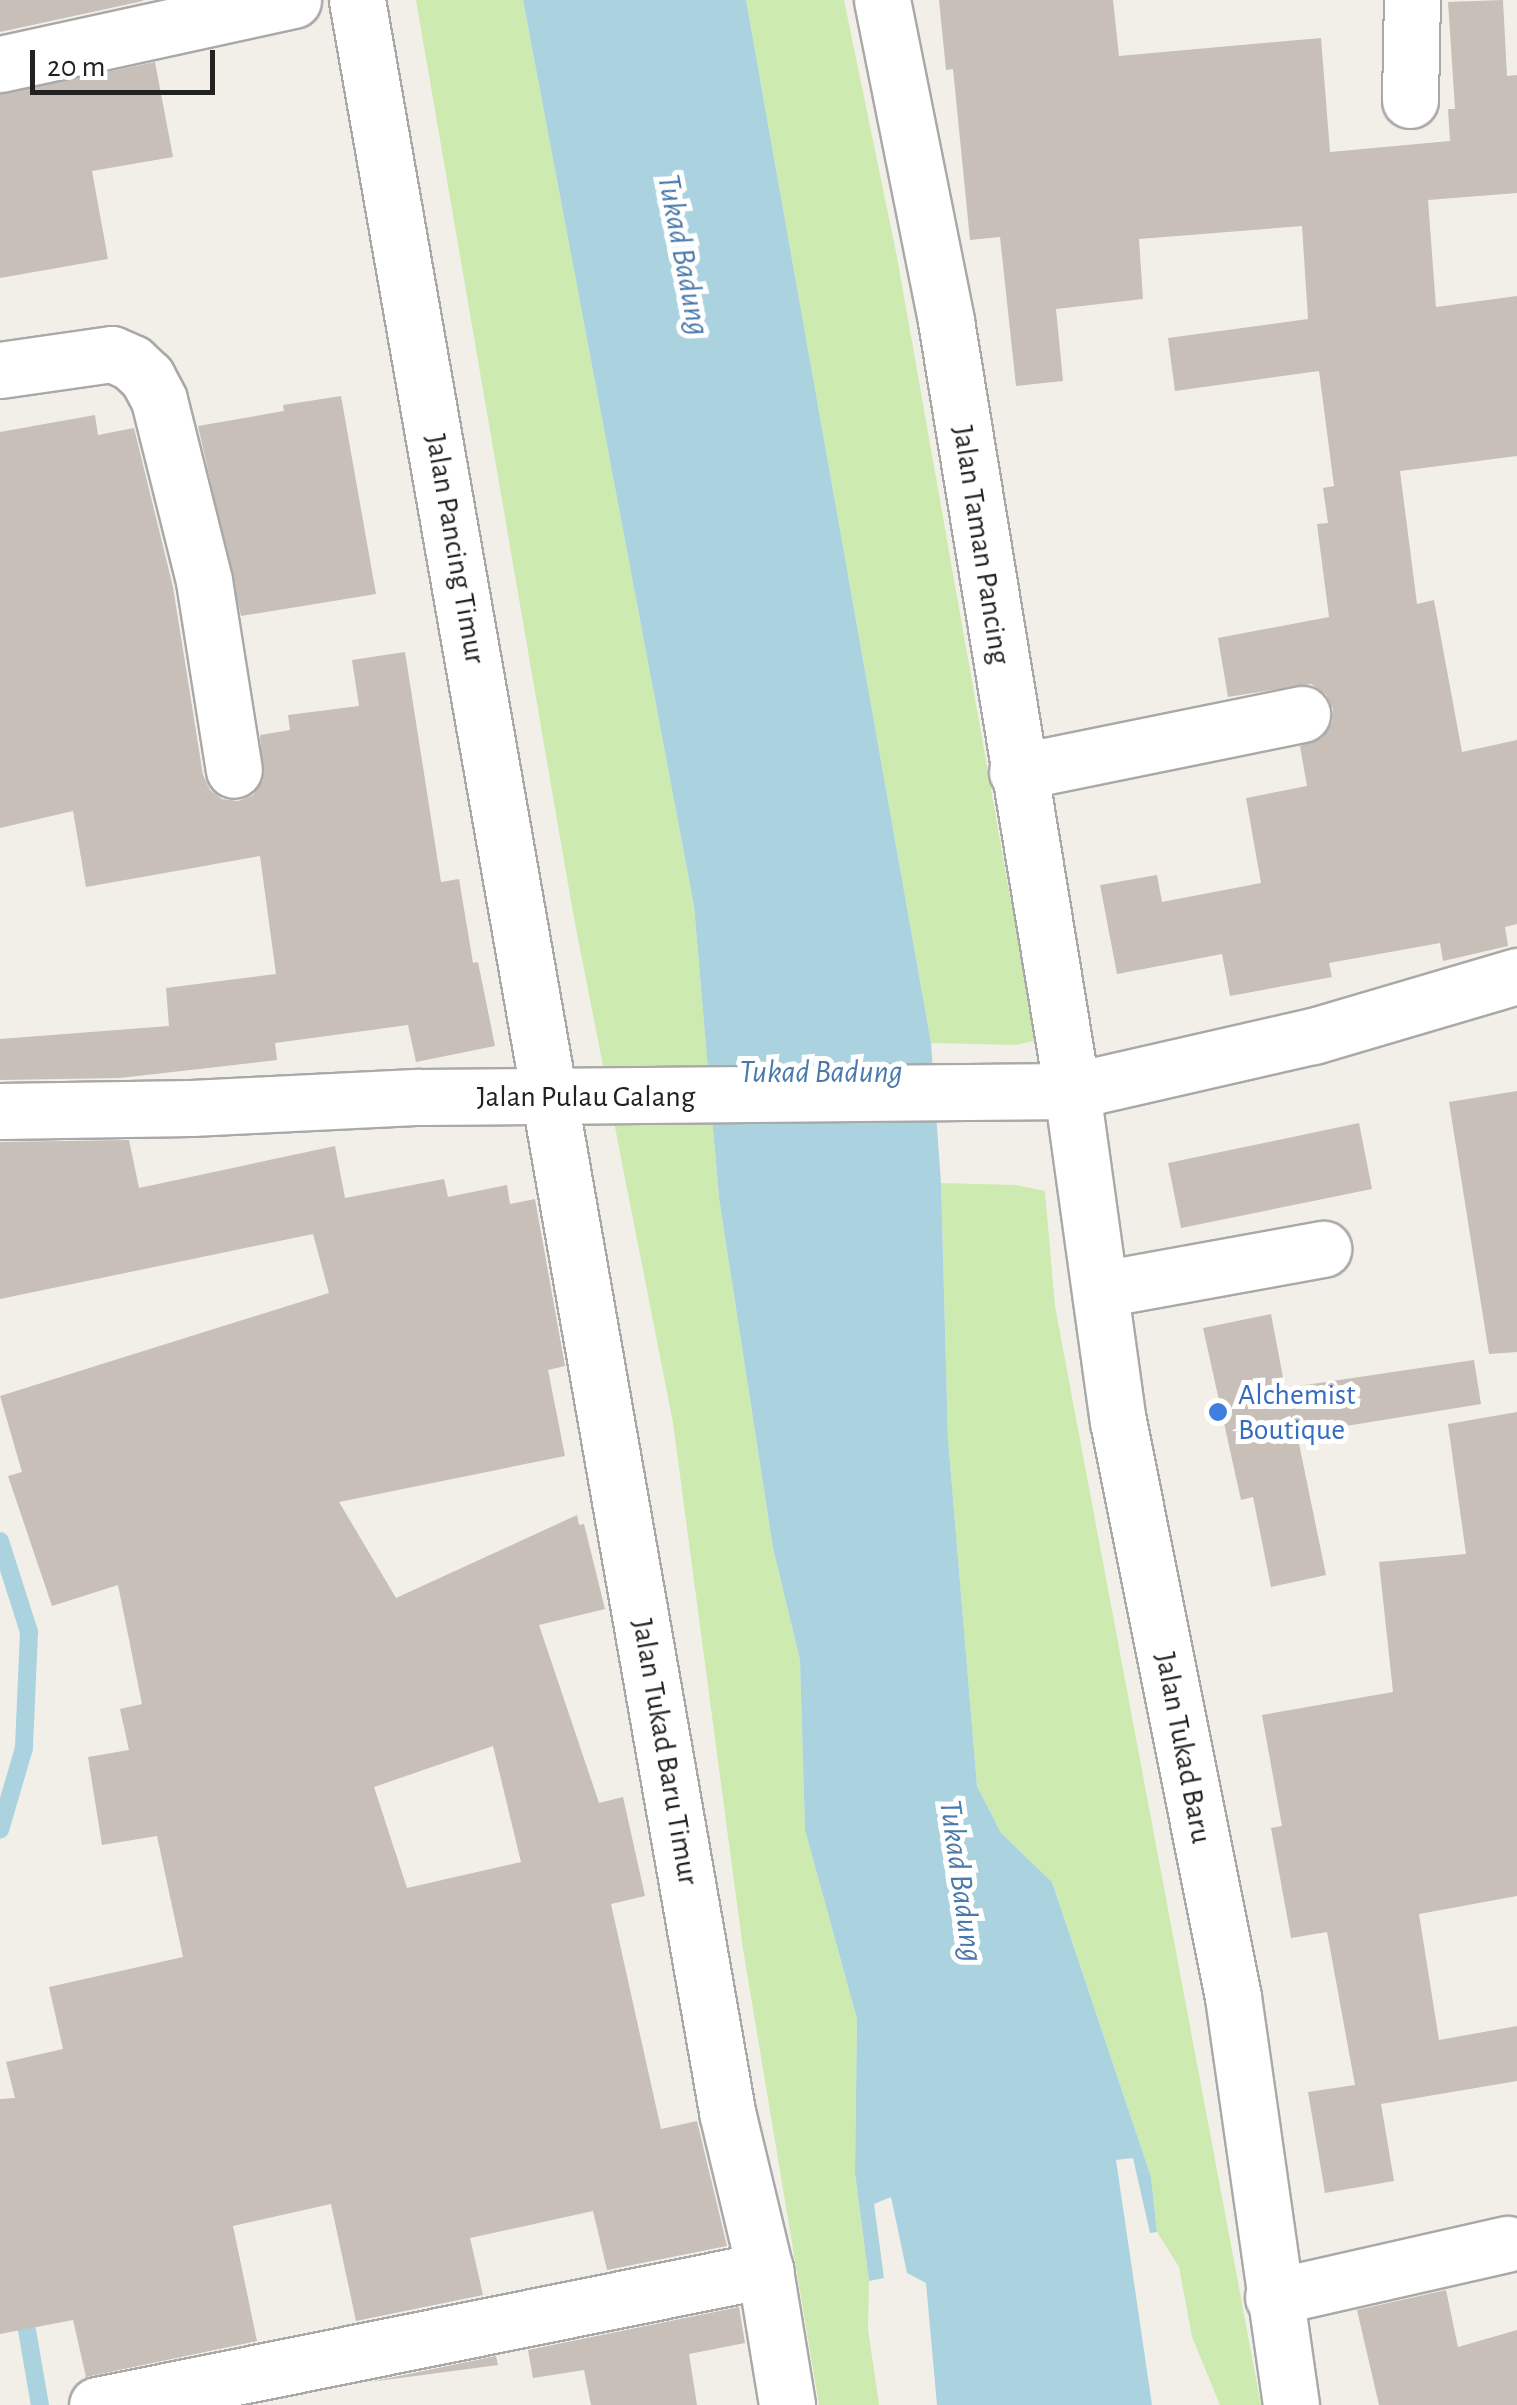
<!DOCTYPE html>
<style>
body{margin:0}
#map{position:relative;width:1517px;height:2405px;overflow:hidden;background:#f2efe9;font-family:"Alegreya Sans",sans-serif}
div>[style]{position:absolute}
.grass>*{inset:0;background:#cdebb0}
.water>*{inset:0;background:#aad3df}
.stream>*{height:18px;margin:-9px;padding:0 9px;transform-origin:9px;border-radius:9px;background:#aad3df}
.building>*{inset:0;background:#c7bfb8}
.roads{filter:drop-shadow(2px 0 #a9a9a9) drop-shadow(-2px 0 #a9a9a9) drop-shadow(0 2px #a9a9a9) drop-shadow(0 -2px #a9a9a9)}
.minor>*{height:55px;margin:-27.5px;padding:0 27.5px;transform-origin:27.5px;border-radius:27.5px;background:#fff}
.dots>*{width:28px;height:28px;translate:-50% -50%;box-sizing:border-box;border:5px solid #fff;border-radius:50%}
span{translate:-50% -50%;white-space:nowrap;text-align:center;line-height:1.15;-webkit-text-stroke:10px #fff;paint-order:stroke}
.street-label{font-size:30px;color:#222}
.shop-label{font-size:30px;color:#366cbe}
.left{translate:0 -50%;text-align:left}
.water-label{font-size:32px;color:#4a7aab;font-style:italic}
.scale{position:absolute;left:30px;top:50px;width:185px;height:45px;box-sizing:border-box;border:5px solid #222;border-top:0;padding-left:12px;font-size:30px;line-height:35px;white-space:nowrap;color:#222;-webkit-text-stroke:8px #fff;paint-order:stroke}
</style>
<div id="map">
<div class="grass">
<i style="clip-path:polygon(416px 0,523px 0,694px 906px,719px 1198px,773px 1548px,800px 1660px,805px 1830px,857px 2019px,855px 2173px,869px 2281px,868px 2329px,879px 2405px,819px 2405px,743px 1949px,673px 1423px,573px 913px)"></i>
<i style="clip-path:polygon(746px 0,844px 0,897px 257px,1009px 891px,1038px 1027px,1037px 1040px,1016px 1045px,931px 1043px)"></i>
<i style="clip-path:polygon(941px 1183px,1016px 1185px,1045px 1191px,1055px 1306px,1261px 2405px,1220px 2405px,1192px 2337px,1179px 2267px,1157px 2232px,1151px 2177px,1052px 1882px,1001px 1833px,977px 1786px,948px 1439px)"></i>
</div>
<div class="water">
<i style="clip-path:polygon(523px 0,746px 0,931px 1043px,941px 1183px,948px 1439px,977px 1786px,1001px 1833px,1052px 1882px,1151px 2177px,1157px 2232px,1150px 2233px,1133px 2158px,1116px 2160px,1152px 2405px,937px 2405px,926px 2283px,907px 2273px,891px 2197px,874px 2204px,884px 2278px,869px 2281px,855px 2173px,857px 2019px,805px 1830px,800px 1660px,773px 1548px,719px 1198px,694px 906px)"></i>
</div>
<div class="stream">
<i style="left:0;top:1541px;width:96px;rotate:72.3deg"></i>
<i style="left:29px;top:1632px;width:116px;rotate:92.5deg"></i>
<i style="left:24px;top:1748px;width:85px;rotate:106.3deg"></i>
<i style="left:23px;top:2307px;width:99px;rotate:80.2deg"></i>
</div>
<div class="building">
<i style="clip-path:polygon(0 0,143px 0,143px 1px,0 32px)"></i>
<i style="clip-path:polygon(939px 0,1113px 0,1119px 56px,1321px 38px,1330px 152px,1450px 141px,1448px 109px,1455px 109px,1448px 2px,1503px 0,1507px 76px,1517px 75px,1517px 193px,1428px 200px,1436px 307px,1517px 296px,1517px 456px,1400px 471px,1417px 604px,1434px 600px,1462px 752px,1517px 740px,1517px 924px,1505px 927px,1508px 946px,1443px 961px,1440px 943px,1329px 963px,1332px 977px,1230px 996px,1222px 954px,1117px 974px,1100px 885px,1157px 875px,1162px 902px,1261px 883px,1246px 798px,1307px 786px,1300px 746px,1322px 738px,1332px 723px,1333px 709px,1326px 694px,1311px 684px,1228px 697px,1218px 638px,1329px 617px,1317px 524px,1328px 523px,1323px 488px,1334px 486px,1319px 371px,1175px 391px,1168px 338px,1308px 319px,1302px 226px,1139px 239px,1143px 299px,1056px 309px,1063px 381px,1016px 386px,1000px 237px,970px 240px,953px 69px,946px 70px)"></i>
<i style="clip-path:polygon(155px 62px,173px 157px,92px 171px,108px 259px,0 278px,0 94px)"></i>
<i style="clip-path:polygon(341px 396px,376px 594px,241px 616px,198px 426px,284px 411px,283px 405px)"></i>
<i style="clip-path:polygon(95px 415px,98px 435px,134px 428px,173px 587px,203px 775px,210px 790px,222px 799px,238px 801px,253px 795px,263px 780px,260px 735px,290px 730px,288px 715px,359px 706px,352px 660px,405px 652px,441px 882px,459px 879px,473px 963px,478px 962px,495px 1046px,416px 1062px,408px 1025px,275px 1043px,277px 1060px,120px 1078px,0 1080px,0 1039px,169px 1026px,166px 988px,276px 974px,260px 856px,86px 887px,73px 811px,0 828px,0 432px)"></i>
<i style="clip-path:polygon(1517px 1091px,1517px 1352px,1489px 1354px,1449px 1102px)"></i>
<i style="clip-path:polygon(1359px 1123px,1372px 1189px,1181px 1228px,1168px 1163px)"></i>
<i style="clip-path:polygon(evenodd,129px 1140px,139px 1188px,335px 1146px,345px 1198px,444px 1179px,448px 1197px,507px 1185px,510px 1204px,535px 1199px,565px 1366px,548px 1370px,565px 1456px,339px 1502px,396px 1598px,577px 1515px,579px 1525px,584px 1524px,605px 1609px,539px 1625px,599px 1803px,623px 1797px,645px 1896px,611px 1904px,661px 2129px,697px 2121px,727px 2246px,607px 2270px,593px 2211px,470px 2238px,483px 2295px,356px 2321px,331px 2204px,233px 2226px,257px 2341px,86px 2377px,73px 2320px,0 2334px,0 2099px,15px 2098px,6px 2062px,63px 2049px,49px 1987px,183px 1957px,157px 1836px,102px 1845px,88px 1757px,129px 1750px,120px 1709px,142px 1704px,118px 1585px,52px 1606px,8px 1476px,22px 1472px,0 1396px,329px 1293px,313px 1234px,0 1299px,0 1142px,129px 1140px,493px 1746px,521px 1862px,407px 1888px,374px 1787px,493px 1746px)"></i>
<i style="clip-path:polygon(1271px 1314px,1285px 1388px,1474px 1360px,1481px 1404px,1297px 1434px,1326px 1575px,1271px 1587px,1253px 1497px,1241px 1500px,1203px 1328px)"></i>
<i style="clip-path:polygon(1517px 1412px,1517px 1896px,1419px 1914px,1439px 2040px,1517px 2026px,1517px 2081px,1381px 2104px,1394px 2181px,1325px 2193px,1308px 2092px,1355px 2085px,1327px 1932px,1291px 1938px,1271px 1828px,1282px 1826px,1262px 1715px,1393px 1692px,1379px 1562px,1466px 1554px,1448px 1424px)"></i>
<i style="clip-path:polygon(1446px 2290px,1458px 2347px,1517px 2330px,1517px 2405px,1379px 2405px,1357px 2310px)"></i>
<i style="clip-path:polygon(739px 2307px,745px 2343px,689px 2354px,697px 2405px,591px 2405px,584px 2370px,533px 2378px,528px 2350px)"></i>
<i style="clip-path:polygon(496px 2356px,498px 2365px,370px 2382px)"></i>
</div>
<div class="roads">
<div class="minor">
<i style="left:357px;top:0;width:2144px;rotate:80.06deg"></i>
<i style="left:727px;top:2112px;width:163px;rotate:76.5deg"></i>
<i style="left:765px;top:2270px;width:137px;rotate:80.7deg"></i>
<i style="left:882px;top:0;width:327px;rotate:78.7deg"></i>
<i style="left:946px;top:321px;width:780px;rotate:80.71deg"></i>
<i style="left:1072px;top:1091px;width:333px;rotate:82.1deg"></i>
<i style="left:1118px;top:1421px;width:587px;rotate:78.71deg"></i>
<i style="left:1233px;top:1997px;width:412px;rotate:81.9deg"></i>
<i style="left:0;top:64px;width:300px;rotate:-12.3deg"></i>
<i style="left:1410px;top:100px;width:100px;rotate:-88.9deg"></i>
<i style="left:0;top:370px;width:113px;rotate:-8.1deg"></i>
<i style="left:112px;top:354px;width:22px;rotate:24deg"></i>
<i style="left:132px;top:363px;width:21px;rotate:43deg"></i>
<i style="left:147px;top:377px;width:26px;rotate:62deg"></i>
<i style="left:159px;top:400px;width:187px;rotate:76deg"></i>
<i style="left:204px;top:581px;width:191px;rotate:81deg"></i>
<i style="left:1017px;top:772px;width:291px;rotate:-11.5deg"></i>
<i style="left:0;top:1111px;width:191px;rotate:-0.9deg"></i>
<i style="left:191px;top:1108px;width:229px;rotate:-2.8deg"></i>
<i style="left:420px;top:1097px;width:652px;rotate:-0.53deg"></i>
<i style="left:1072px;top:1091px;width:247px;rotate:-12.9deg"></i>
<i style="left:1313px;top:1036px;width:213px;rotate:-16.4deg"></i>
<i style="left:1102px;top:1289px;width:225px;rotate:-10.3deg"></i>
<i style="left:1273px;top:2297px;width:240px;rotate:-12.8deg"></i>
<i style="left:97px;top:2405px;width:682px;rotate:-11.43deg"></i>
</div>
</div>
<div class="dots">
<i style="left:1218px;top:1412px;background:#3f7fe0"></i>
</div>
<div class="street-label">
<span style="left:981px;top:545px;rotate:81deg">Jalan Taman Pancing</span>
<span style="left:455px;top:549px;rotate:80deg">Jalan Pancing Timur</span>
<span style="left:586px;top:1097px">Jalan Pulau Galang</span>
<span style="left:1183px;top:1748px;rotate:79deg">Jalan Tukad Baru</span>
<span style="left:665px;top:1752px;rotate:80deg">Jalan Tukad Baru Timur</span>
</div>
<div class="shop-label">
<span class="left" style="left:1238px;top:1412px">Alchemist<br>Boutique</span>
</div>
<div class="water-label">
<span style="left:683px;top:255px;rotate:79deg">Tukad Badung</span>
<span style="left:821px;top:1072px">Tukad Badung</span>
<span style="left:961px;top:1881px;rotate:82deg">Tukad Badung</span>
</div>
<div class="scale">20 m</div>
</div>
